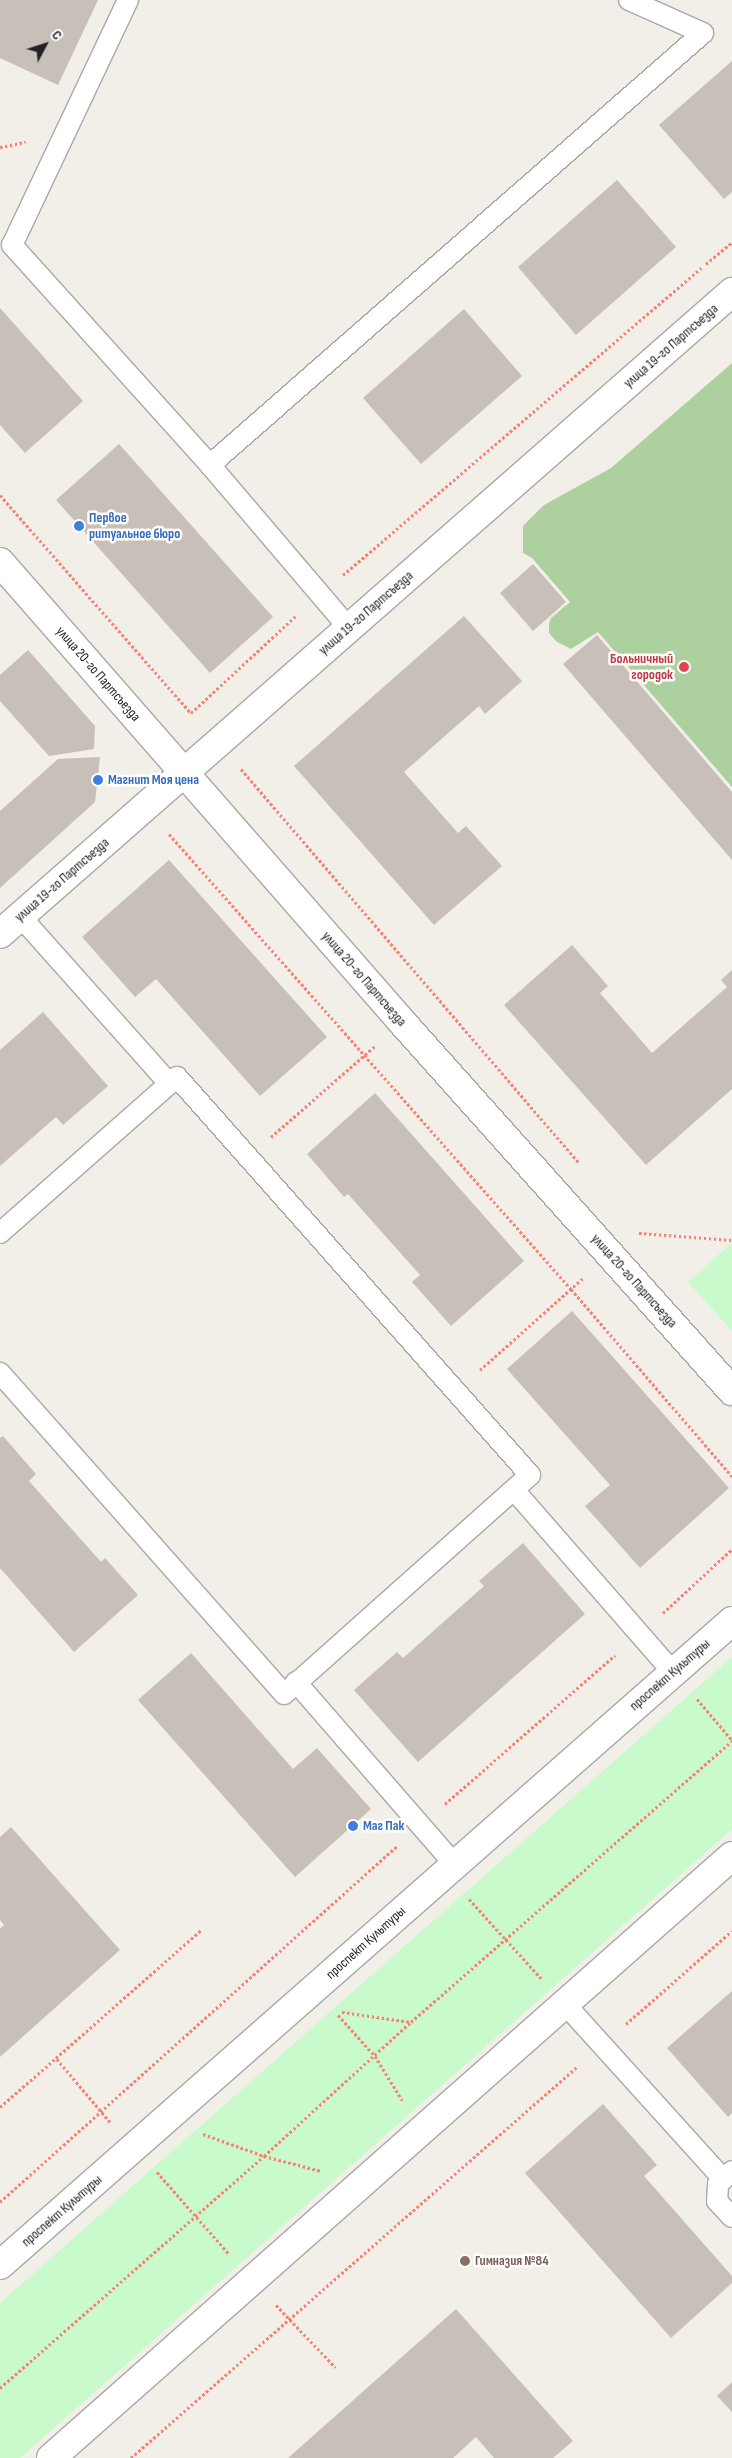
<!DOCTYPE html>
<meta charset="utf-8">
<style>
body{margin:0}
#map{position:relative;width:732px;height:2458px;overflow:hidden;background:#f2efe9;font-family:"Sofia Sans Condensed",sans-serif}
div>[style]{position:absolute}
.forest>*{inset:0;background:#add19e}
.park>*{inset:0;background:#c8facc}
.building>*{inset:0;background:#c7bfb8}
.path>*{height:3px;margin-top:-1.5px;transform-origin:0;background:repeating-linear-gradient(90deg,#fa8072 0 2.5px,transparent 0 5px)}
.roads{filter:drop-shadow(1px 0 #a9a9a9) drop-shadow(-1px 0 #a9a9a9) drop-shadow(0 1px #a9a9a9) drop-shadow(0 -1px #a9a9a9)}
.service>*{height:20px;margin:-10px;padding:0 10px;transform-origin:10px;border-radius:10px;background:#fff}
.minor>*{height:28px;margin:-14px;padding:0 14px;transform-origin:14px;border-radius:14px;background:#fff}
.dots>*{width:14px;height:14px;translate:-50% -50%;box-sizing:border-box;border:2px solid #fff;border-radius:50%}
span{translate:-50% -50%;white-space:nowrap;text-align:center;line-height:1.15;-webkit-text-stroke:5px #fff;paint-order:stroke}
.street-label{font-size:14px;color:#222}
.shop-label{font-size:14px;color:#366cbe;font-weight:700}
.left{translate:0 -50%;text-align:left}
.health-label{font-size:14px;color:#be3a42;font-weight:700}
.right{translate:-100% -50%;text-align:right}
.education-label{font-size:14px;color:#785e54;font-weight:700}
.north{position:absolute;left:20px;top:20px;width:50px;height:50px;-webkit-text-stroke:4px #fff;paint-order:stroke;rotate:50deg;font-size:14px;font-weight:700;line-height:20px;text-align:center;color:#222}
.north::after{content:'';display:block;margin:auto;width:18px;height:22px;background:#222;clip-path:polygon(50% 0,100% 100%,50% 72%,0 100%)}
</style>
<div id="map">
<div class="forest">
<i style="clip-path:polygon(732px 363px,732px 787px,598px 632px,571px 649px,557px 642px,549px 633px,549px 624px,551px 618px,570px 602px,532px 558px,523px 553px,523px 526px,544px 505px,611px 468px)"></i>
</div>
<div class="park">
<i style="clip-path:polygon(732px 1243px,732px 1331px,688px 1282px)"></i>
<i style="clip-path:polygon(732px 1657px,732px 1829px,20px 2458px,0 2458px,0 2303px)"></i>
</div>
<div class="building">
<i style="clip-path:polygon(0 0,98px 0,58px 85px,0 58px)"></i>
<i style="clip-path:polygon(732px 61px,732px 192px,724px 199px,659px 125px)"></i>
<i style="clip-path:polygon(617px 180px,676px 247px,576px 335px,518px 267px)"></i>
<i style="clip-path:polygon(0 308px,83px 401px,25px 453px,0 425px)"></i>
<i style="clip-path:polygon(464px 309px,522px 376px,421px 464px,363px 398px)"></i>
<i style="clip-path:polygon(119px 444px,273px 617px,210px 673px,56px 500px)"></i>
<i style="clip-path:polygon(533px 564px,566px 602px,533px 631px,500px 593px)"></i>
<i style="clip-path:polygon(464px 616px,522px 681px,485px 714px,479px 706px,404px 772px,458px 833px,466px 826px,502px 866px,434px 925px,294px 766px)"></i>
<i style="clip-path:polygon(597px 635px,732px 792px,732px 860px,563px 664px)"></i>
<i style="clip-path:polygon(28px 650px,95px 726px,94px 749px,49px 756px,0 701px,0 675px)"></i>
<i style="clip-path:polygon(100px 757px,95px 802px,0 888px,0 811px,58px 759px)"></i>
<i style="clip-path:polygon(169px 860px,327px 1037px,260px 1096px,156px 979px,135px 997px,82px 937px)"></i>
<i style="clip-path:polygon(572px 945px,608px 986px,600px 993px,652px 1053px,727px 987px,721px 980px,732px 970px,732px 1089px,646px 1165px,504px 1005px)"></i>
<i style="clip-path:polygon(43px 1012px,108px 1086px,63px 1125px,56px 1117px,0 1166px,0 1050px)"></i>
<i style="clip-path:polygon(375px 1093px,524px 1261px,451px 1326px,412px 1282px,420px 1275px,348px 1194px,344px 1197px,307px 1154px)"></i>
<i style="clip-path:polygon(572px 1311px,729px 1488px,640px 1568px,585px 1506px,610px 1485px,507px 1369px)"></i>
<i style="clip-path:polygon(3px 1436px,36px 1474px,29px 1481px,101px 1562px,105px 1558px,138px 1595px,74px 1652px,0 1568px,0 1438px)"></i>
<i style="clip-path:polygon(523px 1543px,585px 1614px,418px 1762px,354px 1690px,397px 1652px,403px 1658px,484px 1586px,479px 1581px)"></i>
<i style="clip-path:polygon(191px 1653px,293px 1769px,317px 1748px,371px 1809px,295px 1877px,138px 1700px)"></i>
<i style="clip-path:polygon(11px 1827px,120px 1950px,0 2057px,0 1929px,4px 1925px,0 1920px,0 1837px)"></i>
<i style="clip-path:polygon(732px 1991px,732px 2113px,728px 2117px,667px 2048px)"></i>
<i style="clip-path:polygon(603px 2104px,657px 2165px,644px 2176px,732px 2276px,732px 2283px,671px 2338px,525px 2173px)"></i>
<i style="clip-path:polygon(456px 2309px,573px 2441px,553px 2458px,494px 2458px,476px 2437px,453px 2458px,288px 2458px)"></i>
<i style="clip-path:polygon(732px 2382px,732px 2412px,717px 2396px)"></i>
</div>
<div class="path">
<i style="left:0;top:147px;width:26px;rotate:-11deg"></i>
<i style="left:706px;top:264px;width:34px;rotate:-40deg"></i>
<i style="left:0;top:495px;width:290px;rotate:48.8deg"></i>
<i style="left:191px;top:713px;width:144px;rotate:-42.8deg"></i>
<i style="left:343px;top:575px;width:472px;rotate:-40.6deg"></i>
<i style="left:241px;top:769px;width:519px;rotate:49.37deg"></i>
<i style="left:169px;top:834px;width:607px;rotate:48.54deg"></i>
<i style="left:571px;top:1289px;width:247px;rotate:49.3deg"></i>
<i style="left:271px;top:1137px;width:138px;rotate:-41.2deg"></i>
<i style="left:639px;top:1233px;width:93px;rotate:4.3deg"></i>
<i style="left:480px;top:1370px;width:138px;rotate:-41.8deg"></i>
<i style="left:663px;top:1613px;width:94px;rotate:-42.8deg"></i>
<i style="left:697px;top:1699px;width:54px;rotate:49.5deg"></i>
<i style="left:445px;top:1804px;width:226px;rotate:-41.2deg"></i>
<i style="left:469px;top:1899px;width:107px;rotate:47.7deg"></i>
<i style="left:342px;top:2012px;width:70px;rotate:8.2deg"></i>
<i style="left:338px;top:2015px;width:55px;rotate:47.9deg"></i>
<i style="left:375px;top:2056px;width:52px;rotate:58.5deg"></i>
<i style="left:626px;top:2024px;width:141px;rotate:-41.3deg"></i>
<i style="left:0;top:2107px;width:74px;rotate:-41.2deg"></i>
<i style="left:110px;top:2122px;width:84px;rotate:-130.2deg"></i>
<i style="left:56px;top:2058px;width:193px;rotate:-41.4deg"></i>
<i style="left:203px;top:2134px;width:65px;rotate:19.8deg"></i>
<i style="left:264px;top:2156px;width:59px;rotate:14.7deg"></i>
<i style="left:157px;top:2172px;width:109px;rotate:48.7deg"></i>
<i style="left:0;top:2202px;width:533px;rotate:-41.88deg"></i>
<i style="left:276px;top:2305px;width:86px;rotate:46.4deg"></i>
<i style="left:0;top:2388px;width:351px;rotate:-41.3deg"></i>
<i style="left:264px;top:2156px;width:199px;rotate:-42.4deg"></i>
<i style="left:411px;top:2022px;width:427px;rotate:-41.2deg"></i>
<i style="left:131px;top:2458px;width:595px;rotate:-41.25deg"></i>
</div>
<div class="roads">
<div class="service">
<i style="left:128px;top:0;width:271px;rotate:115.3deg"></i>
<i style="left:12px;top:245px;width:296px;rotate:48deg"></i>
<i style="left:210px;top:465px;width:213px;rotate:49.6deg"></i>
<i style="left:210px;top:465px;width:655px;rotate:-41.23deg"></i>
<i style="left:703px;top:33px;width:81px;rotate:-156deg"></i>
<i style="left:20px;top:916px;width:224px;rotate:48.3deg"></i>
<i style="left:0;top:1233px;width:236px;rotate:-41.4deg"></i>
<i style="left:177px;top:1077px;width:532px;rotate:48.43deg"></i>
<i style="left:530px;top:1475px;width:329px;rotate:138.3deg"></i>
<i style="left:284px;top:1694px;width:429px;rotate:-131.5deg"></i>
<i style="left:514px;top:1490px;width:242px;rotate:48.9deg"></i>
<i style="left:296px;top:1682px;width:242px;rotate:49deg"></i>
<i style="left:565px;top:2004px;width:236px;rotate:47.9deg"></i>
<i style="left:732px;top:2171px;width:19px;rotate:137deg"></i>
<i style="left:718px;top:2184px;width:17px;rotate:93deg"></i>
<i style="left:717px;top:2201px;width:22px;rotate:47deg"></i>
</div>
<div class="minor">
<i style="left:0;top:562px;width:611px;rotate:48.85deg"></i>
<i style="left:402px;top:1022px;width:495px;rotate:48.2deg"></i>
<i style="left:0;top:934px;width:974px;rotate:-41.25deg"></i>
<i style="left:0;top:2265px;width:975px;rotate:-41.34deg"></i>
<i style="left:51px;top:2458px;width:909px;rotate:-41.48deg"></i>
</div>
</div>
<div class="dots">
<i style="left:79px;top:526px;background:#3f7fe0"></i>
<i style="left:684px;top:667px;background:#e0444e"></i>
<i style="left:98px;top:780px;background:#3f7fe0"></i>
<i style="left:353px;top:1826px;background:#3f7fe0"></i>
<i style="left:465px;top:2261px;background:#8d6e63"></i>
</div>
<div class="street-label">
<span style="left:671px;top:346px;rotate:-41deg">улица 19-го Партсъезда</span>
<span style="left:366px;top:613px;rotate:-41deg">улица 19-го Партсъезда</span>
<span style="left:98px;top:674px;rotate:49deg">улица 20-го Партсъезда</span>
<span style="left:62px;top:880px;rotate:-41deg">улица 19-го Партсъезда</span>
<span style="left:364px;top:979px;rotate:49deg">улица 20-го Партсъезда</span>
<span style="left:634px;top:1281px;rotate:48deg">улица 20-го Партсъезда</span>
<span style="left:670px;top:1675px;rotate:-41deg">проспект Культуры</span>
<span style="left:366px;top:1943px;rotate:-42deg">проспект Культуры</span>
<span style="left:62px;top:2211px;rotate:-41deg">проспект Культуры</span>
</div>
<div class="shop-label">
<span class="left" style="left:89px;top:526px">Первое<br>ритуальное бюро</span>
<span class="left" style="left:108px;top:780px">Магнит Моя цена</span>
<span class="left" style="left:363px;top:1826px">Маг Пак</span>
</div>
<div class="health-label">
<span class="right" style="left:673px;top:667px">Больничный<br>городок</span>
</div>
<div class="education-label">
<span class="left" style="left:475px;top:2261px">Гимназия №84</span>
</div>
<div class="north">С</div>
</div>
